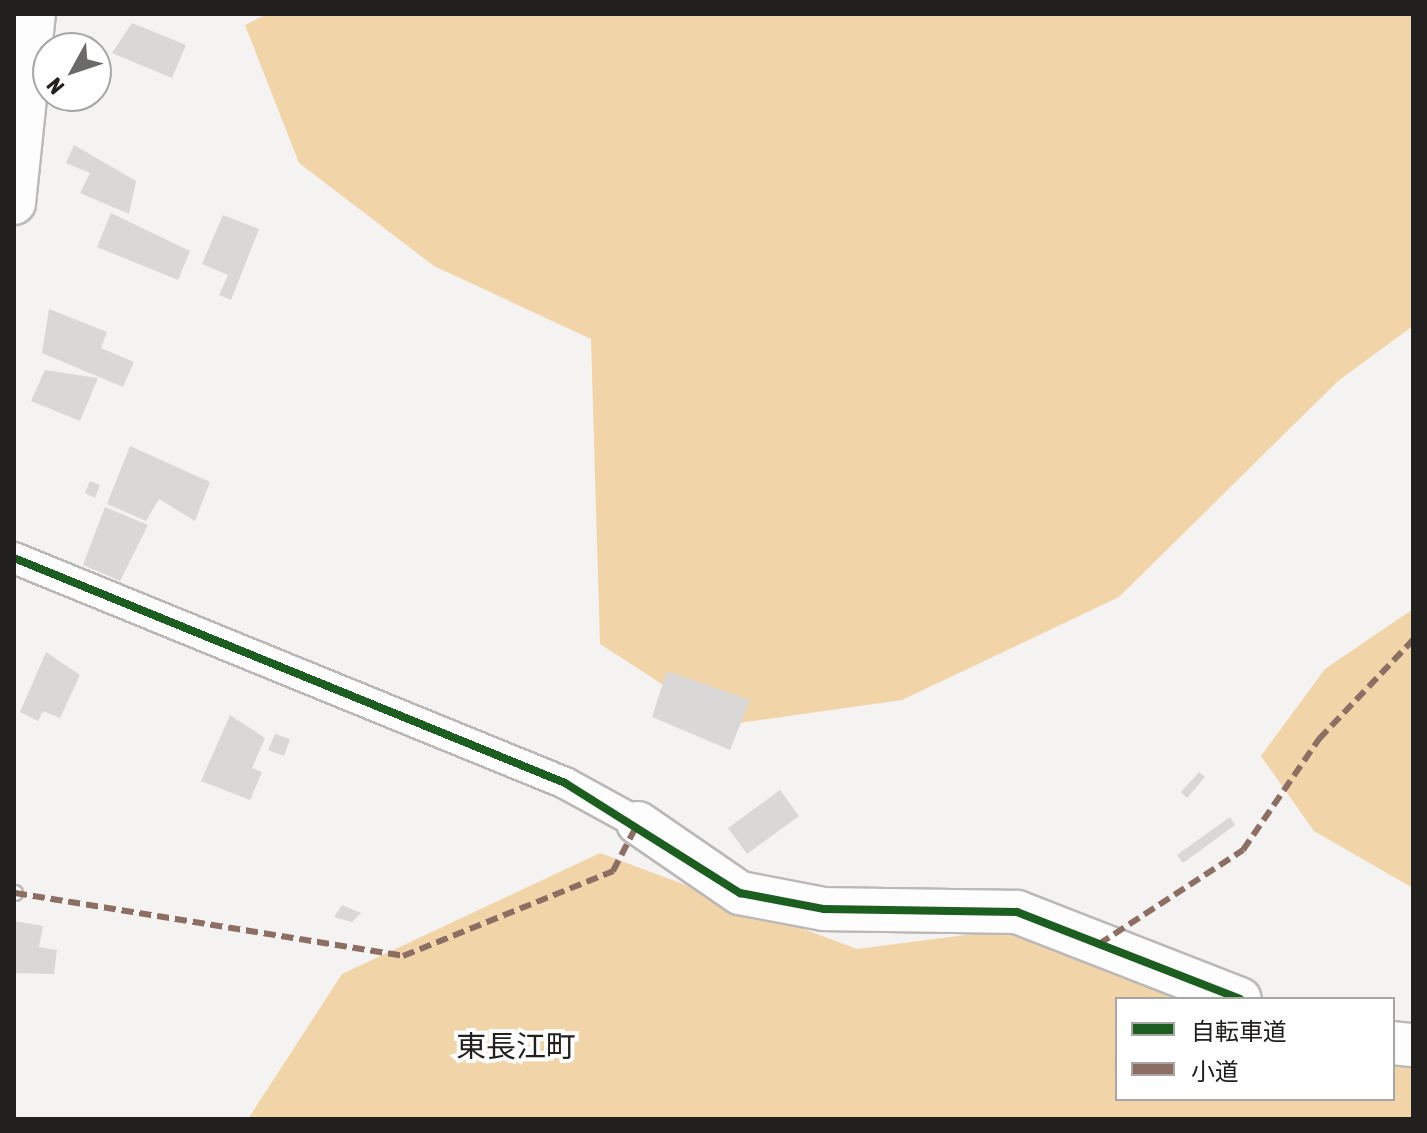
<!DOCTYPE html>
<meta charset="utf-8">
<style>
body{margin:0}
#map{position:relative;width:1427px;height:1133px;overflow:hidden;background:#f5f3f1;font-family:"Asap Condensed","Noto Sans JP",sans-serif}
div>[style]{position:absolute}
.forest>*{inset:0;background:#f1d4a8}
.building>*{inset:0;background:#d9d8d7}
.roads{filter:drop-shadow(2px 0 #bab9b8) drop-shadow(-2px 0 #bab9b8) drop-shadow(0 2px #bab9b8) drop-shadow(0 -2px #bab9b8)}
.lane>*{height:14px;margin:-7px;padding:0 7px;transform-origin:7px;border-radius:7px;background:#fefdfd}
.street>*{height:30px;margin:-15px;padding:0 15px;transform-origin:15px;border-radius:15px;background:#fefdfd}
.secondary>*{height:42px;margin:-21px;padding:0 21px;transform-origin:21px;border-radius:21px;background:#fefdfd}
.quiet>*{height:6px;margin-top:-3px;transform-origin:0;background:repeating-linear-gradient(90deg,#8d6e63 0 12px,transparent 0 18px)}
.cycleway>*{height:8px;margin:-4px;padding:0 4px;transform-origin:4px;border-radius:4px;background:#1b5e20}
span{translate:-50% -50%;white-space:nowrap;text-align:center;line-height:1.15;-webkit-text-stroke:8px #fff;paint-order:stroke}
.quarter-label{font-size:30px;color:#21201f}
.frame{position:absolute;inset:0;border:16px solid #21201f;pointer-events:none}
.legend{position:absolute;left:1115px;top:997px;width:280px;height:104px;box-sizing:border-box;background:#fff;border:2px solid #a6a6a5;margin:0;padding:10px 14px;list-style:none;font-size:24px;color:#21201f}
.legend li{display:flex;align-items:center;gap:16px;height:40px}
.legend b{width:40px;border:2px solid #a6a6a5}
.north{position:absolute;left:32px;top:32px;width:80px;height:80px;box-sizing:border-box;background:#fff;border:2px solid #a6a6a5;border-radius:50%;rotate:230deg;font-size:22px;font-weight:700;line-height:32px;text-align:center;color:#21201f}
.north::after{content:'';display:block;margin:auto;width:28px;height:36px;background:#6b6a68;clip-path:polygon(50% 0,100% 100%,50% 72%,0 100%)}
</style>
<div id="map">
<div class="forest">
<i style="clip-path:polygon(267px 14px,1413px 14px,1413px 326px,1338px 381px,1119px 597px,902px 700px,725px 725px,600px 644px,591px 339px,434px 266px,299px 163px,245px 25px)"></i>
<i style="clip-path:polygon(1413px 609px,1413px 888px,1314px 831px,1261px 756px,1325px 669px)"></i>
<i style="clip-path:polygon(600px 853px,857px 949px,1019px 928px,1184px 999px,1117px 999px,1117px 1099px,1393px 1099px,1393px 1056px,1413px 1058px,1413px 1119px,248px 1119px,342px 974px)"></i>
</div>
<div class="building">
<i style="clip-path:polygon(132px 23px,186px 45px,172px 78px,112px 53px)"></i>
<i style="clip-path:polygon(74px 145px,136px 181px,129px 214px,80px 193px,90px 173px,66px 163px)"></i>
<i style="clip-path:polygon(111px 213px,190px 251px,178px 280px,97px 247px)"></i>
<i style="clip-path:polygon(223px 215px,259px 229px,231px 300px,219px 295px,228px 275px,202px 264px)"></i>
<i style="clip-path:polygon(49px 309px,107px 332px,101px 348px,134px 362px,123px 387px,42px 353px)"></i>
<i style="clip-path:polygon(45px 370px,98px 378px,80px 421px,31px 401px)"></i>
<i style="clip-path:polygon(130px 446px,210px 482px,195px 521px,159px 499px,146px 521px,107px 504px)"></i>
<i style="clip-path:polygon(90px 481px,100px 485px,95px 498px,85px 493px)"></i>
<i style="clip-path:polygon(105px 507px,148px 525px,120px 581px,83px 565px)"></i>
<i style="clip-path:polygon(46px 652px,80px 675px,60px 718px,43px 711px,38px 721px,20px 712px)"></i>
<i style="clip-path:polygon(667px 671px,750px 700px,730px 750px,652px 717px)"></i>
<i style="clip-path:polygon(230px 715px,265px 738px,252px 768px,262px 772px,250px 800px,201px 781px)"></i>
<i style="clip-path:polygon(275px 734px,290px 739px,284px 756px,268px 750px)"></i>
<i style="clip-path:polygon(1199px 772px,1205px 777px,1187px 798px,1181px 792px)"></i>
<i style="clip-path:polygon(780px 790px,799px 816px,747px 854px,728px 828px)"></i>
<i style="clip-path:polygon(1230px 817px,1235px 825px,1183px 863px,1177px 855px)"></i>
<i style="clip-path:polygon(342px 905px,361px 913px,352px 922px,334px 917px)"></i>
<i style="clip-path:polygon(14px 921px,43px 926px,39px 947px,57px 950px,54px 974px,14px 973px)"></i>
</div>
<div class="roads">
<div class="lane">
<i style="left:14px;top:893px;width:1px"></i>
</div>
<div class="street">
<i style="left:14px;top:558px;width:595px;rotate:22.21deg"></i>
<i style="left:565px;top:783px;width:83px;rotate:28.7deg"></i>
</div>
<div class="secondary">
<i style="left:14px;top:203px;width:190px;rotate:-84deg"></i>
<i style="left:638px;top:823px;width:124px;rotate:34.5deg"></i>
<i style="left:740px;top:893px;width:86px;rotate:10.8deg"></i>
<i style="left:824px;top:909px;width:193px;rotate:0.9deg"></i>
<i style="left:1017px;top:912px;width:239px;rotate:21.3deg"></i>
<i style="left:1393px;top:1043px;width:20px;rotate:6deg"></i>
</div>
</div>
<div class="quiet">
<i style="left:15px;top:893px;width:393px;rotate:9.2deg"></i>
<i style="left:403px;top:956px;width:227px;rotate:-22deg"></i>
<i style="left:613px;top:871px;width:54px;rotate:-62.5deg"></i>
<i style="left:1099px;top:944px;width:172px;rotate:-33.1deg"></i>
<i style="left:1243px;top:850px;width:135px;rotate:-55.6deg"></i>
<i style="left:1319px;top:739px;width:137px;rotate:-46.5deg"></i>
</div>
<div class="cycleway">
<i style="left:14px;top:558px;width:595px;rotate:22.21deg"></i>
<i style="left:565px;top:783px;width:207px;rotate:32.2deg"></i>
<i style="left:740px;top:893px;width:86px;rotate:10.8deg"></i>
<i style="left:824px;top:909px;width:193px;rotate:0.9deg"></i>
<i style="left:1017px;top:912px;width:239px;rotate:21.3deg"></i>
</div>
<div class="quarter-label">
<span style="left:516px;top:1046px">東長江町</span>
</div>
<div class="frame"></div>
<ul class="legend">
<li><b style="height:10px;background:#1b5e20"></b>自転車道</li>
<li><b style="height:10px;background:#8d6e63"></b>小道</li>
</ul>
<div class="north">N</div>
</div>
